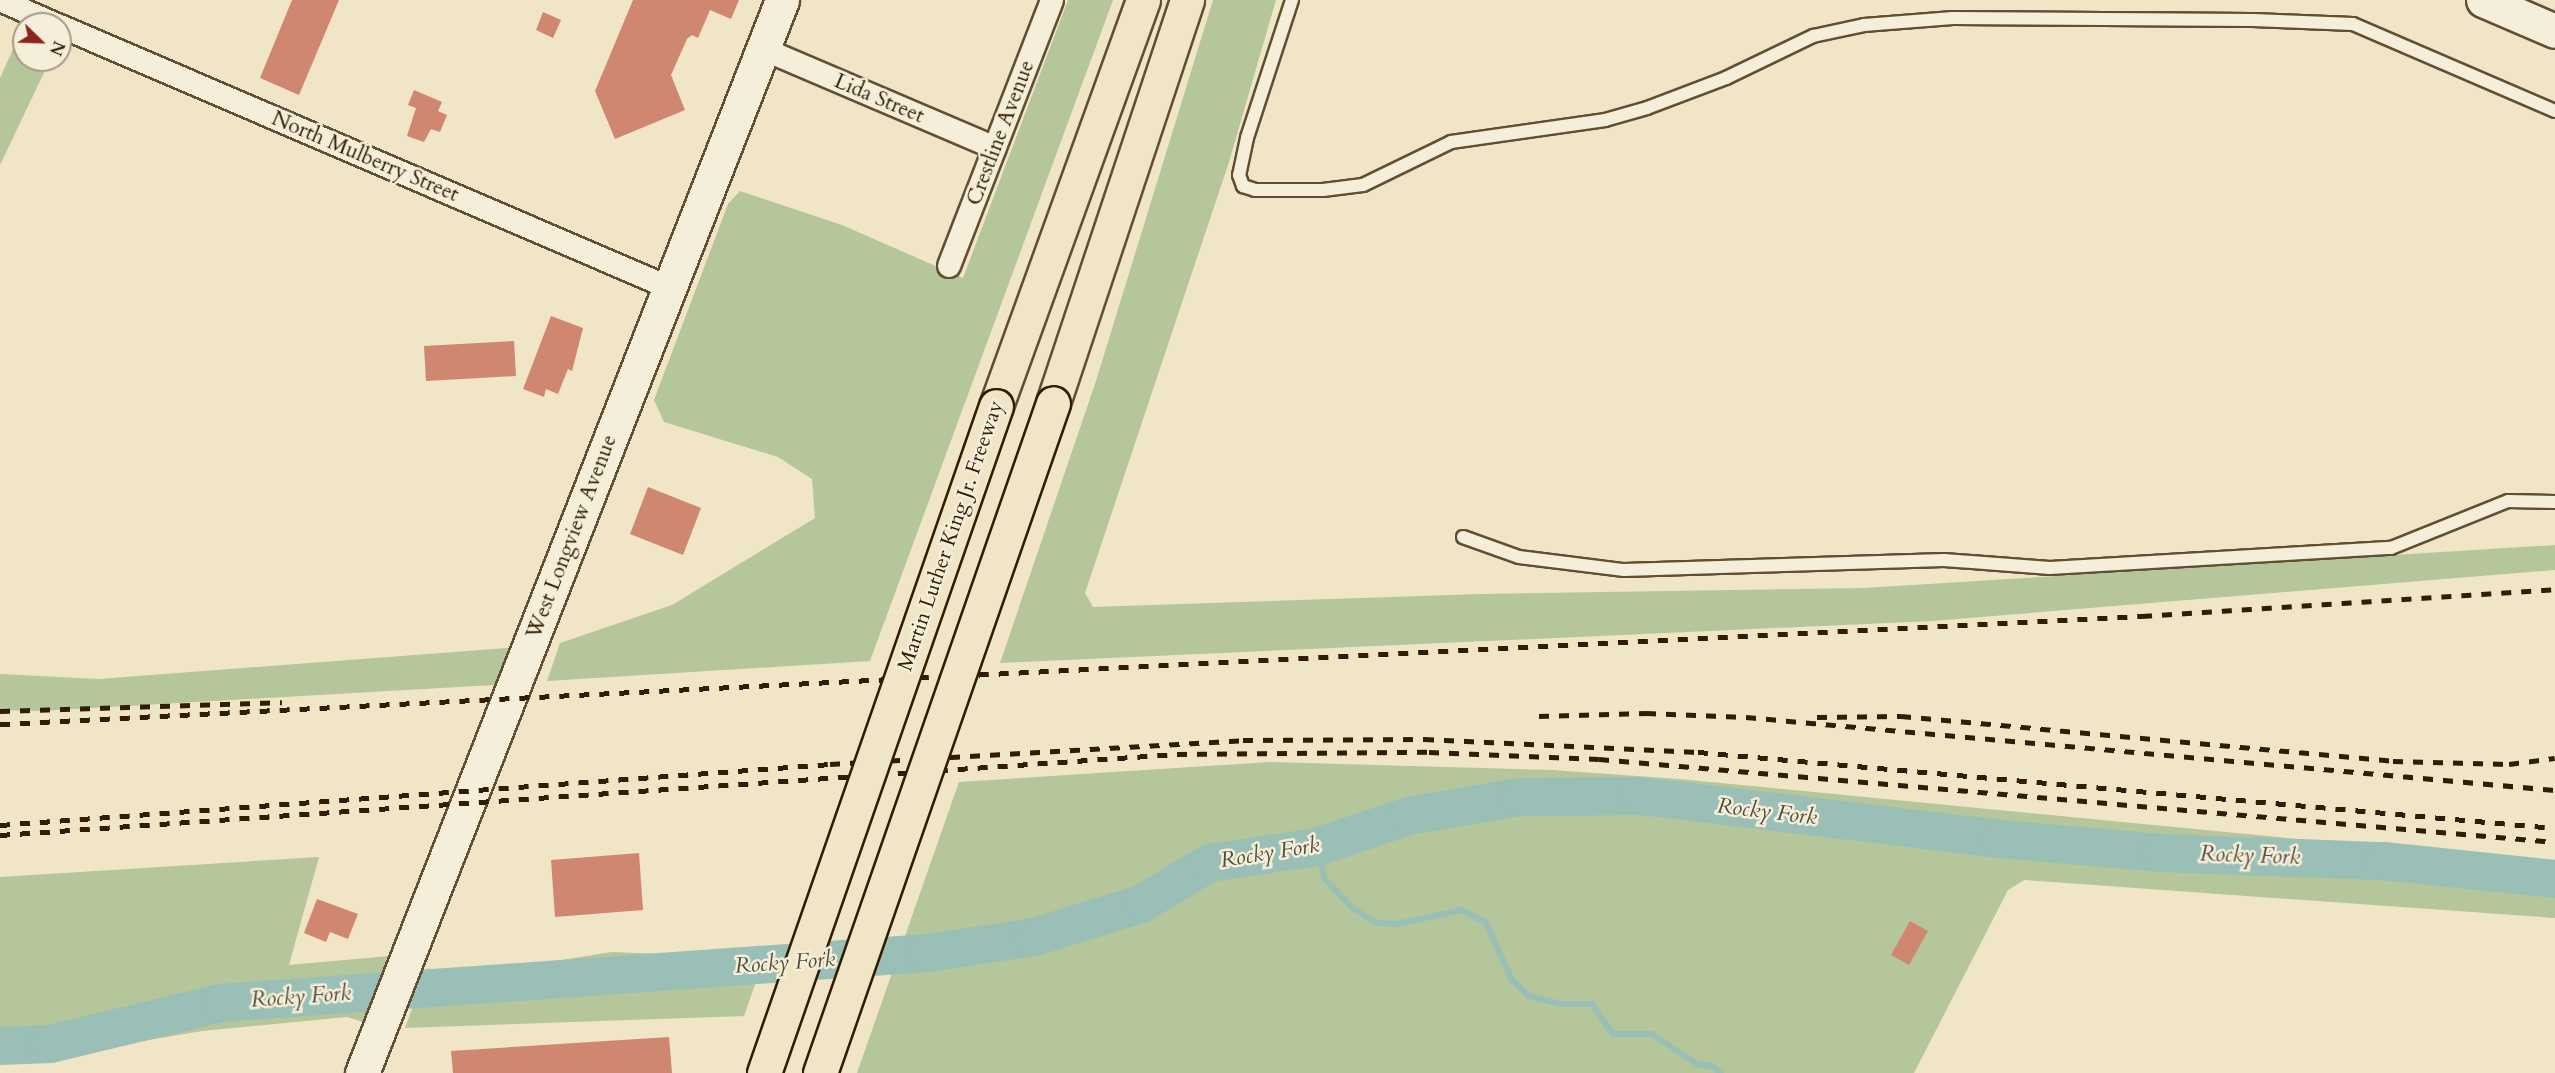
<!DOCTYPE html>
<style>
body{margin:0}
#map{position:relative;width:2555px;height:1073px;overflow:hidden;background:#f0e5c6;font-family:Cardo,serif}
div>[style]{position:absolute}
.green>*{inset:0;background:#b4c69a}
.stream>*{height:6px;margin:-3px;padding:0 3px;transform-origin:3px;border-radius:3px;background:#9abfb6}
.river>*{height:38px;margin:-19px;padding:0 19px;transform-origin:19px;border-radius:19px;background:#9abfb6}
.building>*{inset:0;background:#cf876f}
.roads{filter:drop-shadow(2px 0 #624f32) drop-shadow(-2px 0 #624f32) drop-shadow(0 2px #624f32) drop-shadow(0 -2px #624f32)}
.lane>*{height:12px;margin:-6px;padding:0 6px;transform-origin:6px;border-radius:6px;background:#f5eeda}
.street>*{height:22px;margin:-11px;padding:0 11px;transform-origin:11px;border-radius:11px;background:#f5eeda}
.secondary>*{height:33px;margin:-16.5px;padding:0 16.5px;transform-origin:16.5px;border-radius:16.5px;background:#f5eeda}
.highway>*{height:33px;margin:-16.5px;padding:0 16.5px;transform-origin:16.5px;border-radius:16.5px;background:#f0e5c6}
.rail>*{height:4.5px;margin-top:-2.25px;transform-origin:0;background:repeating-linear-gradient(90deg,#321d00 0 10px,transparent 0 20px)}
.bridges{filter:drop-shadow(2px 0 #321d00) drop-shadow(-2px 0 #321d00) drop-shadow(0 2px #321d00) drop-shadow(0 -2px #321d00)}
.highway-bridge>*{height:33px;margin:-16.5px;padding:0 16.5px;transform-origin:16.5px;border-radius:16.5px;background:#f0e5c6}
span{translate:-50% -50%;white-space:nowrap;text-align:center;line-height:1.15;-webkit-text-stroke:5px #f5eeda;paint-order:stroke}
.street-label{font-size:21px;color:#321d00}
.water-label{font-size:22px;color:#514e37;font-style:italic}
.north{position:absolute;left:12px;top:12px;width:60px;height:60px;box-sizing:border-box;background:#f5eeda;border:2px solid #a79a83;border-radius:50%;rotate:113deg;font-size:16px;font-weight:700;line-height:24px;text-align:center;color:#321d00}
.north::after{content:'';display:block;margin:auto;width:21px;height:27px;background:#8f2418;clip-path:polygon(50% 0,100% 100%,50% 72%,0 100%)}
</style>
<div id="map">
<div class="green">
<i style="clip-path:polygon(1068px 0,1113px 0,870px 661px,547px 681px,560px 643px,672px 605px,815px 518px,812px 479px,778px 457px,664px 422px,654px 400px,728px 204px,740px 191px,842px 225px,963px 278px)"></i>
<i style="clip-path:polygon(1213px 0,1276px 0,1229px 162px,1085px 593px,1093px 607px,1482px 594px,1864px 588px,2555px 545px,2555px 570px,1932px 621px,1000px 663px,1096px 381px)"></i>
<i style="clip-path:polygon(24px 25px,24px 60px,50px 60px,0 165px,0 78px)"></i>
<i style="clip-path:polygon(521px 647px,510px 684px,40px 711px,0 710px,0 674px,99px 679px)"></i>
<i style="clip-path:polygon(1270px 762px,1553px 770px,1679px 779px,2555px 864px,2555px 918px,2024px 880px,2008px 890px,1914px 1073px,857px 1073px,959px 782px)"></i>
<i style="clip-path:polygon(319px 857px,289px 965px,400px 955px,373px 1025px,347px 1017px,202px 1031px,0 1065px,0 877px)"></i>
<i style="clip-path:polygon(612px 952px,711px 956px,739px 961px,758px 976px,744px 1016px,405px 1028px,427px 968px,447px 975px,480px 973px)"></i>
</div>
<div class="stream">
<i style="left:1317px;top:847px;width:33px;rotate:76deg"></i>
<i style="left:1325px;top:879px;width:40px;rotate:46deg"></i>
<i style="left:1353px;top:908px;width:27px;rotate:33deg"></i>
<i style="left:1376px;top:923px;width:21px;rotate:3deg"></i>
<i style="left:1397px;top:924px;width:66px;rotate:-12.2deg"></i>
<i style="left:1462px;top:910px;width:27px;rotate:28deg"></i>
<i style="left:1486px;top:923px;width:63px;rotate:65.5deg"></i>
<i style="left:1512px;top:980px;width:23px;rotate:43deg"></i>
<i style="left:1529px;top:996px;width:32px;rotate:14deg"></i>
<i style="left:1560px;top:1004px;width:32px"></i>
<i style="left:1592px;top:1004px;width:37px;rotate:55deg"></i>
<i style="left:1613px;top:1034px;width:39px"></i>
<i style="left:1652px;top:1034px;width:54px;rotate:33.7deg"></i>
<i style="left:1697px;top:1064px;width:15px;rotate:8deg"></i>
<i style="left:1712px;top:1066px;width:11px;rotate:38deg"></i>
</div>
<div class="river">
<i style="left:0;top:1046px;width:50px;rotate:-2.3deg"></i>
<i style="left:50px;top:1044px;width:176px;rotate:-13.5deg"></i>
<i style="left:221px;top:1003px;width:709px;rotate:-4.05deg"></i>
<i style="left:928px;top:953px;width:107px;rotate:-8.6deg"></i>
<i style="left:1034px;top:937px;width:112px;rotate:-17.1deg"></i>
<i style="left:1141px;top:904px;width:79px;rotate:-31.1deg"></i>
<i style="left:1209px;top:863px;width:109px;rotate:-8.4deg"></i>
<i style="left:1317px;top:847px;width:97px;rotate:-18.6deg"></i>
<i style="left:1409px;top:816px;width:111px;rotate:-9.9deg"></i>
<i style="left:1518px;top:797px;width:122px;rotate:-0.5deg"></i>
<i style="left:1640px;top:796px;width:362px;rotate:6.8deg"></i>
<i style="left:1999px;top:839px;width:163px;rotate:4.9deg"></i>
<i style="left:2161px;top:853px;width:223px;rotate:2.1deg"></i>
<i style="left:2384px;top:861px;width:172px;rotate:6deg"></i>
</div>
<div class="building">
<i style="clip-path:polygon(292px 0,339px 0,299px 95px,260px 78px)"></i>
<i style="clip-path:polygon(633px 0,739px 0,731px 19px,710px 10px,698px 38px,692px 35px,687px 39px,671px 75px,685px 110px,615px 139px,595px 91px)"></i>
<i style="clip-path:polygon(543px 12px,561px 20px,553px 38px,536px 30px)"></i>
<i style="clip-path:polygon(414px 90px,442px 102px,438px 111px,447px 115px,440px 132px,431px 129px,424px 142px,407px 136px,416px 108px,408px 105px)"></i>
<i style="clip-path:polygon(551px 316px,583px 328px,572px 371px,568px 369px,558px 394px,546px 389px,544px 397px,523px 389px)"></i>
<i style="clip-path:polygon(514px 341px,516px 376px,426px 381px,424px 346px)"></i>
<i style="clip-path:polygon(648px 487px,701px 508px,683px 555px,630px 534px)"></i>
<i style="clip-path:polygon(639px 853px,643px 910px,555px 917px,551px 860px)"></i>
<i style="clip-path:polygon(317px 899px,358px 914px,348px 939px,330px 932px,326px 942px,304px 933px)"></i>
<i style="clip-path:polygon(1910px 921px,1928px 931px,1909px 965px,1891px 955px)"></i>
<i style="clip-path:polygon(669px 1037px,672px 1073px,453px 1073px,451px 1051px)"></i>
</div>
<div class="roads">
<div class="lane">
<i style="left:1292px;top:0;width:145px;rotate:108.1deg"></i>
<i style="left:1247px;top:138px;width:38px;rotate:102deg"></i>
<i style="left:1239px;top:175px;width:12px;rotate:70deg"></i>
<i style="left:1243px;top:186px;width:13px;rotate:18deg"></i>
<i style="left:1255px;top:190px;width:68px"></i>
<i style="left:1323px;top:190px;width:40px;rotate:-7.1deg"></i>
<i style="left:1363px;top:185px;width:98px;rotate:-26deg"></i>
<i style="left:1451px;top:142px;width:156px;rotate:-8.1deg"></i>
<i style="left:1605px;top:120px;width:44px;rotate:-15.9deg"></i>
<i style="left:1647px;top:108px;width:85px;rotate:-20.8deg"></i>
<i style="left:1726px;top:78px;width:97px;rotate:-25.8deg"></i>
<i style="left:1813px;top:36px;width:52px;rotate:-12.2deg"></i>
<i style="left:1864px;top:25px;width:89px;rotate:-4.5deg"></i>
<i style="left:1953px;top:18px;width:300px;rotate:0.4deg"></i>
<i style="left:2253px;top:20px;width:100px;rotate:2.3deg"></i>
<i style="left:2353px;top:24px;width:220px;rotate:23.3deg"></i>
<i style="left:1463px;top:537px;width:59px;rotate:19.7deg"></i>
<i style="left:1519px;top:557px;width:106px;rotate:7.1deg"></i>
<i style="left:1624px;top:570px;width:320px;rotate:-1.8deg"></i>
<i style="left:1944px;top:560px;width:106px;rotate:4.3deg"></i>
<i style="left:2050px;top:568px;width:342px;rotate:-3.4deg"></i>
<i style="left:2391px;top:548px;width:126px;rotate:-21.9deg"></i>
<i style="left:2508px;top:501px;width:47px;rotate:1.2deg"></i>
</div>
<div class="street">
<i style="left:0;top:0;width:60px;rotate:23.6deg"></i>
<i style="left:60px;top:26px;width:664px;rotate:23.24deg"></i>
<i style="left:763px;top:49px;width:252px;rotate:23.1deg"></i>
<i style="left:949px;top:266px;width:285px;rotate:-68.8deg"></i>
</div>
<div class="secondary">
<i style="left:2483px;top:0;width:78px;rotate:23.3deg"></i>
<i style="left:362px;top:1073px;width:1152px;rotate:-68.62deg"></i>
</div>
<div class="highway">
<i style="left:1053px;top:403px;width:425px;rotate:-71.6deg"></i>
<i style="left:996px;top:406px;width:432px;rotate:-70.1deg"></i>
</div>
</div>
<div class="rail">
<i style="left:0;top:711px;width:282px;rotate:-1.8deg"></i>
<i style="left:1539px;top:716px;width:107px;rotate:-1.6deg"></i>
<i style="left:1646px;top:713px;width:100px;rotate:2.3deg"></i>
<i style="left:1746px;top:717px;width:812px;rotate:5.16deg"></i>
<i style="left:1817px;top:717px;width:84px;rotate:-0.7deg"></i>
<i style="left:1901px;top:716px;width:494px;rotate:5.2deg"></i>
<i style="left:2393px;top:761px;width:116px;rotate:1.5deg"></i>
<i style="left:2509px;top:764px;width:46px;rotate:-7.4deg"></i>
<i style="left:0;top:724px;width:2145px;rotate:-2.89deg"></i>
<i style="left:2142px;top:616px;width:414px;rotate:-3.7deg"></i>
<i style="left:0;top:825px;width:832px;rotate:-4.2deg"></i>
<i style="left:830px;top:764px;width:414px;rotate:-3.3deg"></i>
<i style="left:1243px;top:740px;width:181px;rotate:-0.3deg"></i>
<i style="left:1424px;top:739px;width:274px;rotate:2.7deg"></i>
<i style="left:1698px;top:752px;width:860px;rotate:5.07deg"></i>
<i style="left:0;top:835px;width:1180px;rotate:-3.94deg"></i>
<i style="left:1177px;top:754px;width:252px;rotate:-0.5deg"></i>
<i style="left:1429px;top:752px;width:170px;rotate:2.4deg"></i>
<i style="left:1599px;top:759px;width:960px;rotate:4.96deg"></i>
</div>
<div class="bridges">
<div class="highway-bridge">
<i style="left:764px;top:1073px;width:706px;rotate:-70.82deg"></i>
<i style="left:820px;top:1073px;width:709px;rotate:-70.82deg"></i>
</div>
</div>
<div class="street-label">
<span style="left:879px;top:99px;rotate:23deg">Lida Street</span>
<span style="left:1001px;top:133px;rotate:-69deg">Crestline Avenue</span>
<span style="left:365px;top:157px;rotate:23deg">North Mulberry Street</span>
<span style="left:951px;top:536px;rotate:-71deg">Martin Luther King Jr. Freeway</span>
<span style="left:572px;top:537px;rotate:-69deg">West Longview Avenue</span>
</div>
<div class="water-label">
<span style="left:1767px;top:812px;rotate:7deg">Rocky Fork</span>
<span style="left:1270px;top:853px;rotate:-9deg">Rocky Fork</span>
<span style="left:2250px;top:856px;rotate:2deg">Rocky Fork</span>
<span style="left:785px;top:963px;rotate:-4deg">Rocky Fork</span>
<span style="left:301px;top:997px;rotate:-4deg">Rocky Fork</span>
</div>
<div class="north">N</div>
</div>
